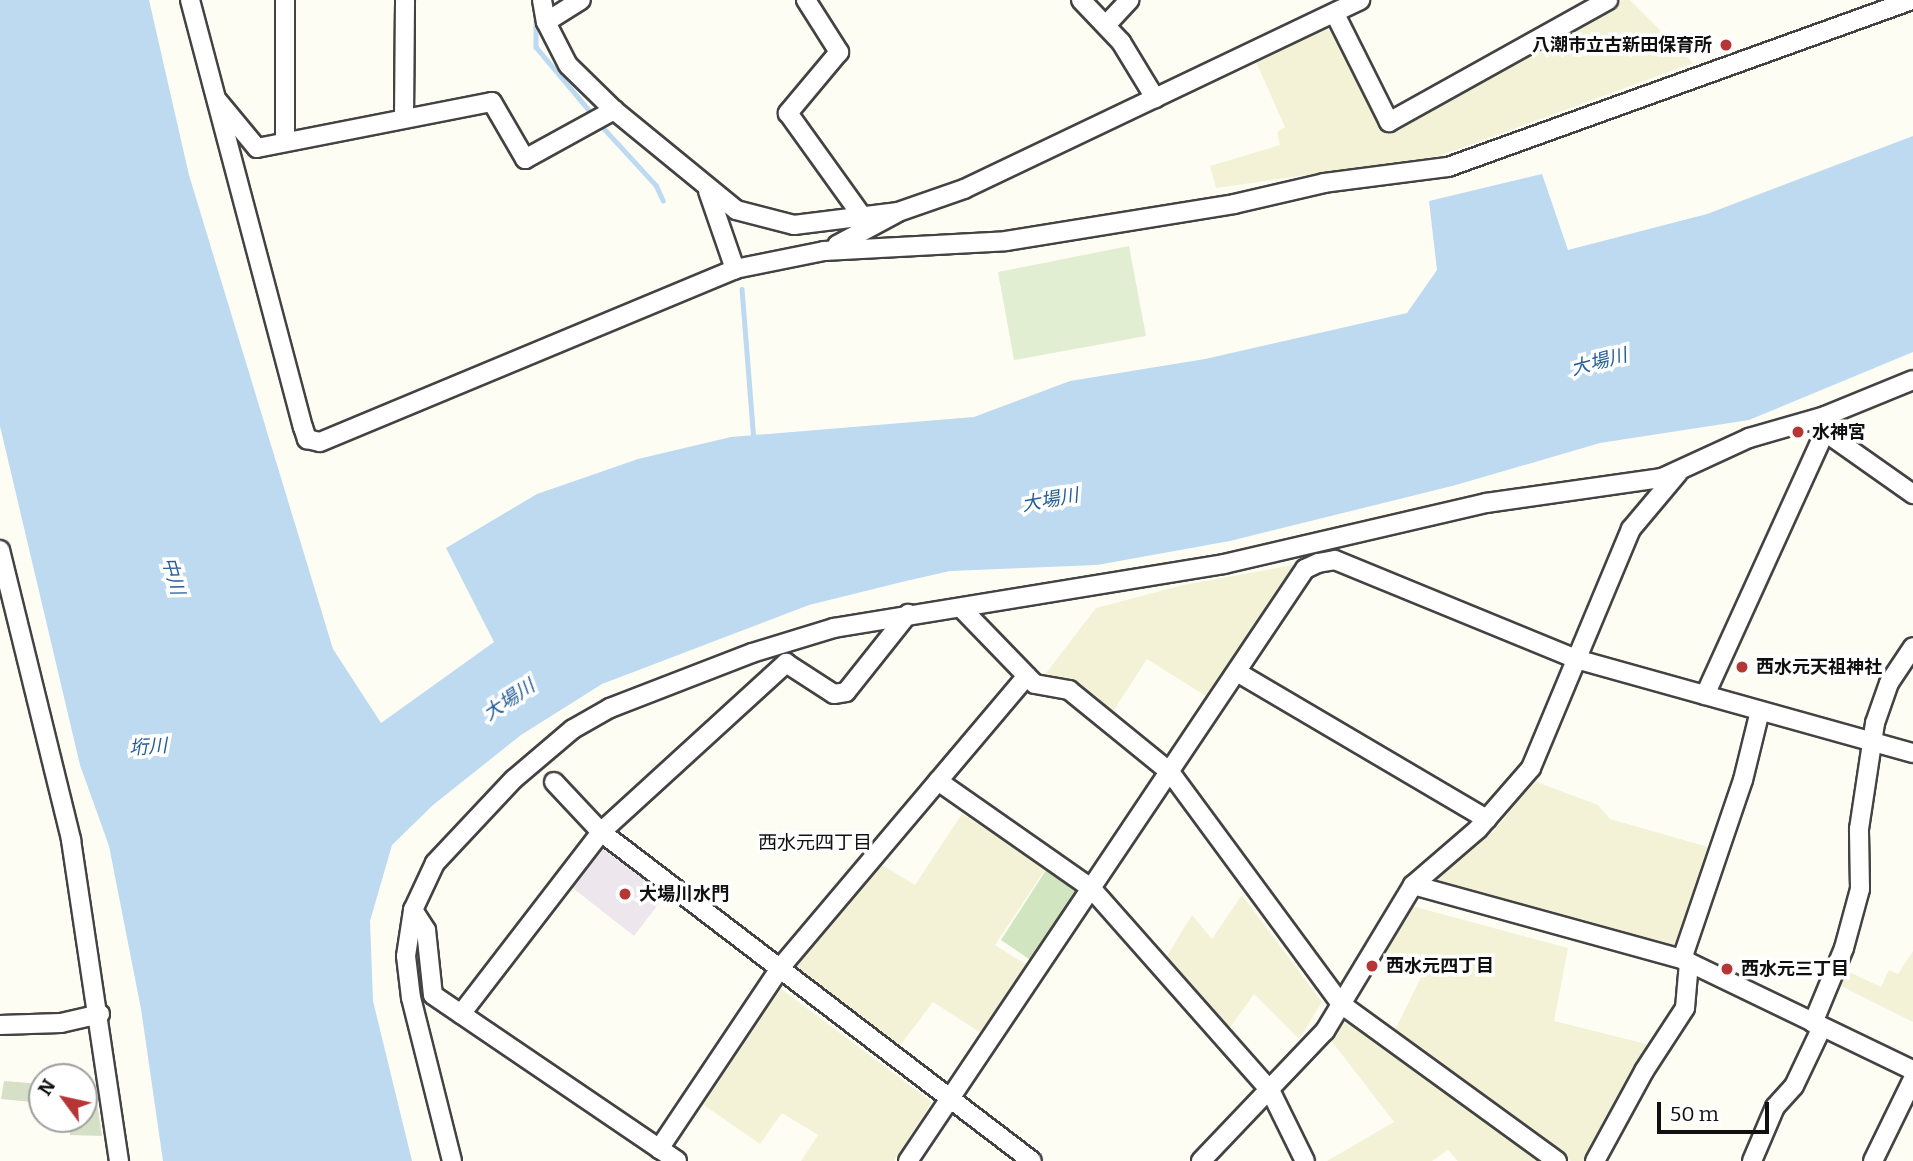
<!DOCTYPE html>
<meta charset="utf-8">
<style>
body{margin:0}
#map{position:relative;width:1913px;height:1161px;overflow:hidden;background:#fefdf4;font-family:Bitter,"Noto Sans JP",serif}
div>[style]{position:absolute}
.industrial>*{inset:0;background:#ede6ed}
.farmland>*{inset:0;background:#f3f2d6}
.green>*{inset:0;background:#d1e6c0}
.cemetery>*{inset:0;background:#d5e0c6}
.pitch>*{inset:0;background:#e2eed1}
.water>*{inset:0;background:#bddaf1}
.stream>*{height:4.5px;margin:-2.25px;padding:0 2.25px;transform-origin:2.25px;border-radius:2.25px;background:#bddaf1}
.roads{filter:drop-shadow(2px 0 #434343) drop-shadow(-2px 0 #434343) drop-shadow(0 2px #434343) drop-shadow(0 -2px #434343)}
.minor>*{height:18px;margin:-9px;padding:0 9px;transform-origin:9px;border-radius:9px;background:#fff}
.dots>*{width:19px;height:19px;translate:-50% -50%;box-sizing:border-box;border:4px solid #fff;border-radius:50%}
span{translate:-50% -50%;white-space:nowrap;text-align:center;line-height:1.15;-webkit-text-stroke:7px #fff;paint-order:stroke}
.poi-label{font-size:18px;color:#101010;font-weight:700}
.right{translate:-100% -50%;text-align:right}
.left{translate:0 -50%;text-align:left}
.water-label{font-size:19px;color:#235d98;font-style:italic}
.neighbourhood-label{font-size:19px;color:#101010}
.north{position:absolute;left:28px;top:1063px;width:70px;height:70px;box-sizing:border-box;background:#fff;border:2px solid #9f9f9f;border-radius:50%;rotate:303deg;font-size:19px;font-weight:700;line-height:28px;text-align:center;color:#101010}
.north::after{content:'';display:block;margin:auto;width:24px;height:32px;background:#b53634;clip-path:polygon(50% 0,100% 100%,50% 72%,0 100%)}
.scale{position:absolute;left:1657px;top:1102px;width:112px;height:32px;box-sizing:border-box;border:4px solid #101010;border-top:0;padding-left:9px;font-size:21px;line-height:24px;white-space:nowrap;color:#101010;-webkit-text-stroke:5px #fff;paint-order:stroke}
</style>
<div id="map">
<div class="industrial">
<i style="clip-path:polygon(601px 842px,667px 893px,634px 936px,569px 885px)"></i>
</div>
<div class="farmland">
<i style="clip-path:polygon(1623px 0,1630px 0,1693px 63px,1439px 156px,1216px 188px,1210px 166px,1280px 145px,1277px 132px,1285px 127px,1256px 62px,1332px 27px,1386px 129px)"></i>
<i style="clip-path:polygon(1299px 564px,1209px 698px,1147px 659px,1112px 713px,1076px 686px,1043px 677px,1096px 608px,1183px 585px)"></i>
<i style="clip-path:polygon(1534px 781px,1598px 805px,1610px 819px,1708px 847px,1677px 948px,1435px 879px,1495px 830px)"></i>
<i style="clip-path:polygon(962px 814px,1046px 868px,995px 945px,1027px 965px,981px 1033px,933px 1002px,899px 1047px,796px 966px,882px 865px,915px 885px)"></i>
<i style="clip-path:polygon(1242px 895px,1322px 1002px,1299px 1039px,1254px 994px,1227px 1032px,1164px 961px,1192px 915px,1212px 939px)"></i>
<i style="clip-path:polygon(1412px 906px,1568px 948px,1554px 1021px,1650px 1045px,1589px 1161px,1571px 1161px,1392px 1036px,1425px 969px,1382px 950px)"></i>
<i style="clip-path:polygon(1913px 951px,1913px 1022px,1837px 984px,1843px 969px,1881px 987px,1889px 970px,1898px 974px)"></i>
<i style="clip-path:polygon(780px 988px,932px 1102px,894px 1161px,801px 1161px,818px 1135px,782px 1113px,760px 1144px,698px 1101px)"></i>
<i style="clip-path:polygon(1342px 1018px,1538px 1161px,1458px 1161px,1448px 1150px,1432px 1161px,1327px 1161px,1394px 1122px,1330px 1039px)"></i>
</div>
<div class="green">
<i style="clip-path:polygon(1046px 870px,1082px 894px,1035px 963px,1001px 940px)"></i>
</div>
<div class="cemetery">
<i style="clip-path:polygon(4px 1081px,42px 1084px,42px 1103px,1px 1099px)"></i>
<i style="clip-path:polygon(84px 1088px,95px 1089px,102px 1136px,70px 1135px,70px 1119px,84px 1119px)"></i>
</div>
<div class="pitch">
<i style="clip-path:polygon(1129px 246px,1146px 336px,1014px 360px,998px 272px)"></i>
</div>
<div class="water">
<i style="clip-path:polygon(0 0,149px 0,189px 175px,333px 649px,381px 723px,494px 642px,446px 548px,537px 494px,638px 459px,731px 437px,974px 417px,1070px 381px,1205px 359px,1407px 313px,1437px 270px,1429px 201px,1542px 174px,1568px 250px,1707px 214px,1913px 136px,1913px 352px,1749px 420px,1600px 443px,1456px 485px,1230px 541px,1097px 565px,950px 571px,906px 581px,809px 605px,602px 684px,521px 735px,433px 805px,392px 845px,370px 921px,373px 1001px,412px 1161px,163px 1161px,141px 1009px,109px 846px,80px 765px,0 426px)"></i>
</div>
<div class="stream">
<i style="left:536px;top:11px;width:36px;rotate:90deg"></i>
<i style="left:536px;top:47px;width:89px;rotate:50deg"></i>
<i style="left:598px;top:122px;width:86px;rotate:47.4deg"></i>
<i style="left:656px;top:185px;width:17px;rotate:65deg"></i>
<i style="left:742px;top:289px;width:152px;rotate:85.5deg"></i>
</div>
<div class="roads">
<div class="minor">
<i style="left:190px;top:0;width:442px;rotate:75.2deg"></i>
<i style="left:303px;top:427px;width:13px;rotate:72deg"></i>
<i style="left:307px;top:439px;width:13px;rotate:13deg"></i>
<i style="left:320px;top:442px;width:450px;rotate:-22.6deg"></i>
<i style="left:735px;top:269px;width:91px;rotate:-11.4deg"></i>
<i style="left:824px;top:251px;width:182px;rotate:-3.1deg"></i>
<i style="left:1006px;top:241px;width:231px;rotate:-9.2deg"></i>
<i style="left:1234px;top:204px;width:92px;rotate:-13.1deg"></i>
<i style="left:1324px;top:183px;width:125px;rotate:-7.4deg"></i>
<i style="left:1448px;top:167px;width:492px;rotate:-19.8deg"></i>
<i style="left:285px;top:0;width:141px;rotate:90deg"></i>
<i style="left:542px;top:0;width:22px;rotate:80deg"></i>
<i style="left:546px;top:22px;width:48px;rotate:62.9deg"></i>
<i style="left:568px;top:65px;width:64px;rotate:44.4deg"></i>
<i style="left:614px;top:110px;width:158px;rotate:39.3deg"></i>
<i style="left:736px;top:210px;width:60px;rotate:14.5deg"></i>
<i style="left:794px;top:225px;width:105px;rotate:-7.1deg"></i>
<i style="left:898px;top:212px;width:70px;rotate:-19.2deg"></i>
<i style="left:964px;top:189px;width:439px;rotate:-25.5deg"></i>
<i style="left:806px;top:0;width:62px;rotate:57.6deg"></i>
<i style="left:839px;top:52px;width:80px;rotate:129.9deg"></i>
<i style="left:788px;top:113px;width:127px;rotate:54.3deg"></i>
<i style="left:1081px;top:0;width:58px;rotate:46.4deg"></i>
<i style="left:1121px;top:42px;width:66px;rotate:58.7deg"></i>
<i style="left:1335px;top:14px;width:121px;rotate:63.4deg"></i>
<i style="left:1389px;top:122px;width:251px;rotate:-29.1deg"></i>
<i style="left:546px;top:22px;width:41px;rotate:-32.2deg"></i>
<i style="left:1107px;top:24px;width:33px;rotate:-47deg"></i>
<i style="left:218px;top:101px;width:61px;rotate:50.3deg"></i>
<i style="left:257px;top:148px;width:239px;rotate:-11.1deg"></i>
<i style="left:492px;top:102px;width:66px;rotate:59.9deg"></i>
<i style="left:525px;top:159px;width:102px;rotate:-28.8deg"></i>
<i style="left:404px;top:118px;width:118px;rotate:-89.5deg"></i>
<i style="left:708px;top:191px;width:83px;rotate:70.9deg"></i>
<i style="left:837px;top:245px;width:66px;rotate:-28.1deg"></i>
<i style="left:1825px;top:421px;width:11px;rotate:90deg"></i>
<i style="left:1825px;top:432px;width:108px;rotate:35.2deg"></i>
<i style="left:0;top:550px;width:299px;rotate:76.2deg"></i>
<i style="left:71px;top:840px;width:325px;rotate:81.5deg"></i>
<i style="left:1237px;top:672px;width:290px;rotate:30.5deg"></i>
<i style="left:1027px;top:676px;width:11px;rotate:45deg"></i>
<i style="left:1035px;top:684px;width:35px;rotate:10deg"></i>
<i style="left:1069px;top:690px;width:130px;rotate:39.1deg"></i>
<i style="left:1170px;top:772px;width:288px;rotate:53.6deg"></i>
<i style="left:1341px;top:1004px;width:267px;rotate:36deg"></i>
<i style="left:1705px;top:695px;width:289px;rotate:-65.5deg"></i>
<i style="left:938px;top:781px;width:187px;rotate:35deg"></i>
<i style="left:1091px;top:888px;width:270px;rotate:48.5deg"></i>
<i style="left:1270px;top:1090px;width:79px;rotate:63.8deg"></i>
<i style="left:554px;top:782px;width:69px;rotate:46.8deg"></i>
<i style="left:601px;top:832px;width:542px;rotate:37.36deg"></i>
<i style="left:1413px;top:885px;width:279px;rotate:15.4deg"></i>
<i style="left:1682px;top:959px;width:256px;rotate:25.7deg"></i>
<i style="left:413px;top:910px;width:24px;rotate:57deg"></i>
<i style="left:426px;top:930px;width:65px;rotate:83.9deg"></i>
<i style="left:433px;top:995px;width:295px;rotate:34.2deg"></i>
<i style="left:1682px;top:959px;width:189px;rotate:-71.2deg"></i>
<i style="left:1743px;top:780px;width:71px;rotate:-76.2deg"></i>
<i style="left:461px;top:1014px;width:230px;rotate:-52.4deg"></i>
<i style="left:601px;top:832px;width:251px;rotate:-42.4deg"></i>
<i style="left:786px;top:663px;width:57px;rotate:32.9deg"></i>
<i style="left:834px;top:694px;width:12px;rotate:-9deg"></i>
<i style="left:846px;top:692px;width:100px;rotate:-51.5deg"></i>
<i style="left:1813px;top:1023px;width:81px;rotate:-67.5deg"></i>
<i style="left:1844px;top:948px;width:61px;rotate:-74.8deg"></i>
<i style="left:1860px;top:889px;width:60px;rotate:-91deg"></i>
<i style="left:1859px;top:829px;width:107px;rotate:-81.4deg"></i>
<i style="left:1875px;top:723px;width:42px;rotate:-70.7deg"></i>
<i style="left:1889px;top:683px;width:43px;rotate:-56.3deg"></i>
<i style="left:0;top:1025px;width:61px;rotate:-1.9deg"></i>
<i style="left:61px;top:1023px;width:40px;rotate:-13deg"></i>
<i style="left:659px;top:1149px;width:218px;rotate:-56.2deg"></i>
<i style="left:780px;top:968px;width:382px;rotate:-49.8deg"></i>
<i style="left:1027px;top:676px;width:95px;rotate:-134.1deg"></i>
<i style="left:452px;top:1161px;width:168px;rotate:-104.1deg"></i>
<i style="left:411px;top:998px;width:42px;rotate:-96.8deg"></i>
<i style="left:406px;top:956px;width:47px;rotate:-81.3deg"></i>
<i style="left:413px;top:910px;width:52px;rotate:-64.9deg"></i>
<i style="left:435px;top:863px;width:115px;rotate:-46.8deg"></i>
<i style="left:514px;top:779px;width:77px;rotate:-40.3deg"></i>
<i style="left:573px;top:729px;width:43px;rotate:-29.6deg"></i>
<i style="left:610px;top:708px;width:152px;rotate:-21.2deg"></i>
<i style="left:752px;top:653px;width:86px;rotate:-17deg"></i>
<i style="left:834px;top:628px;width:395px;rotate:-9.3deg"></i>
<i style="left:1224px;top:564px;width:269px;rotate:-13.1deg"></i>
<i style="left:1486px;top:503px;width:178px;rotate:-8.1deg"></i>
<i style="left:1662px;top:478px;width:96px;rotate:-24.7deg"></i>
<i style="left:1749px;top:438px;width:79px;rotate:-16.1deg"></i>
<i style="left:1825px;top:416px;width:95px;rotate:-22.2deg"></i>
<i style="left:908px;top:1161px;width:713px;rotate:-56.15deg"></i>
<i style="left:1305px;top:569px;width:14px;rotate:-25deg"></i>
<i style="left:1318px;top:563px;width:17px;rotate:-10deg"></i>
<i style="left:1335px;top:560px;width:261px;rotate:22.3deg"></i>
<i style="left:1576px;top:659px;width:350px;rotate:15.6deg"></i>
<i style="left:1201px;top:1161px;width:180px;rotate:-46.4deg"></i>
<i style="left:1325px;top:1031px;width:170px;rotate:-58.9deg"></i>
<i style="left:1413px;top:885px;width:86px;rotate:-40.7deg"></i>
<i style="left:1478px;top:829px;width:81px;rotate:-49deg"></i>
<i style="left:1531px;top:768px;width:259px;rotate:-67.3deg"></i>
<i style="left:1631px;top:529px;width:73px;rotate:-50deg"></i>
<i style="left:1595px;top:1161px;width:102px;rotate:-61.4deg"></i>
<i style="left:1644px;top:1071px;width:75px;rotate:-56.9deg"></i>
<i style="left:1685px;top:1008px;width:46px;rotate:-85deg"></i>
<i style="left:1752px;top:1161px;width:59px;rotate:-66.9deg"></i>
<i style="left:1775px;top:1107px;width:28px;rotate:-48deg"></i>
<i style="left:1794px;top:1086px;width:65px;rotate:-64.6deg"></i>
<i style="left:1873px;top:1161px;width:91px;rotate:-64deg"></i>
</div>
</div>
<div class="dots">
<i style="left:1726px;top:45px;background:#b53634"></i>
<i style="left:1798px;top:432px;background:#b53634"></i>
<i style="left:1742px;top:667px;background:#b53634"></i>
<i style="left:625px;top:894px;background:#b53634"></i>
<i style="left:1372px;top:966px;background:#b53634"></i>
<i style="left:1727px;top:969px;background:#b53634"></i>
</div>
<div class="poi-label">
<span class="right" style="left:1712px;top:45px">八潮市立古新田保育所</span>
<span class="left" style="left:1812px;top:432px">水神宮</span>
<span class="left" style="left:1756px;top:667px">西水元天祖神社</span>
<span class="left" style="left:639px;top:894px">大場川水門</span>
<span class="left" style="left:1386px;top:966px">西水元四丁目</span>
<span class="left" style="left:1741px;top:969px">西水元三丁目</span>
</div>
<div class="water-label">
<span style="left:1599px;top:362px;rotate:-15deg">大場川</span>
<span style="left:1050px;top:500px;rotate:-10deg">大場川</span>
<span style="left:173px;top:576px;rotate:75deg">中川</span>
<span style="left:509px;top:700px;rotate:-34deg">大場川</span>
<span style="left:148px;top:747px;rotate:-4deg">垳川</span>
</div>
<div class="neighbourhood-label">
<span style="left:815px;top:843px">西水元四丁目</span>
</div>
<div class="north">N</div>
<div class="scale">50 m</div>
</div>
